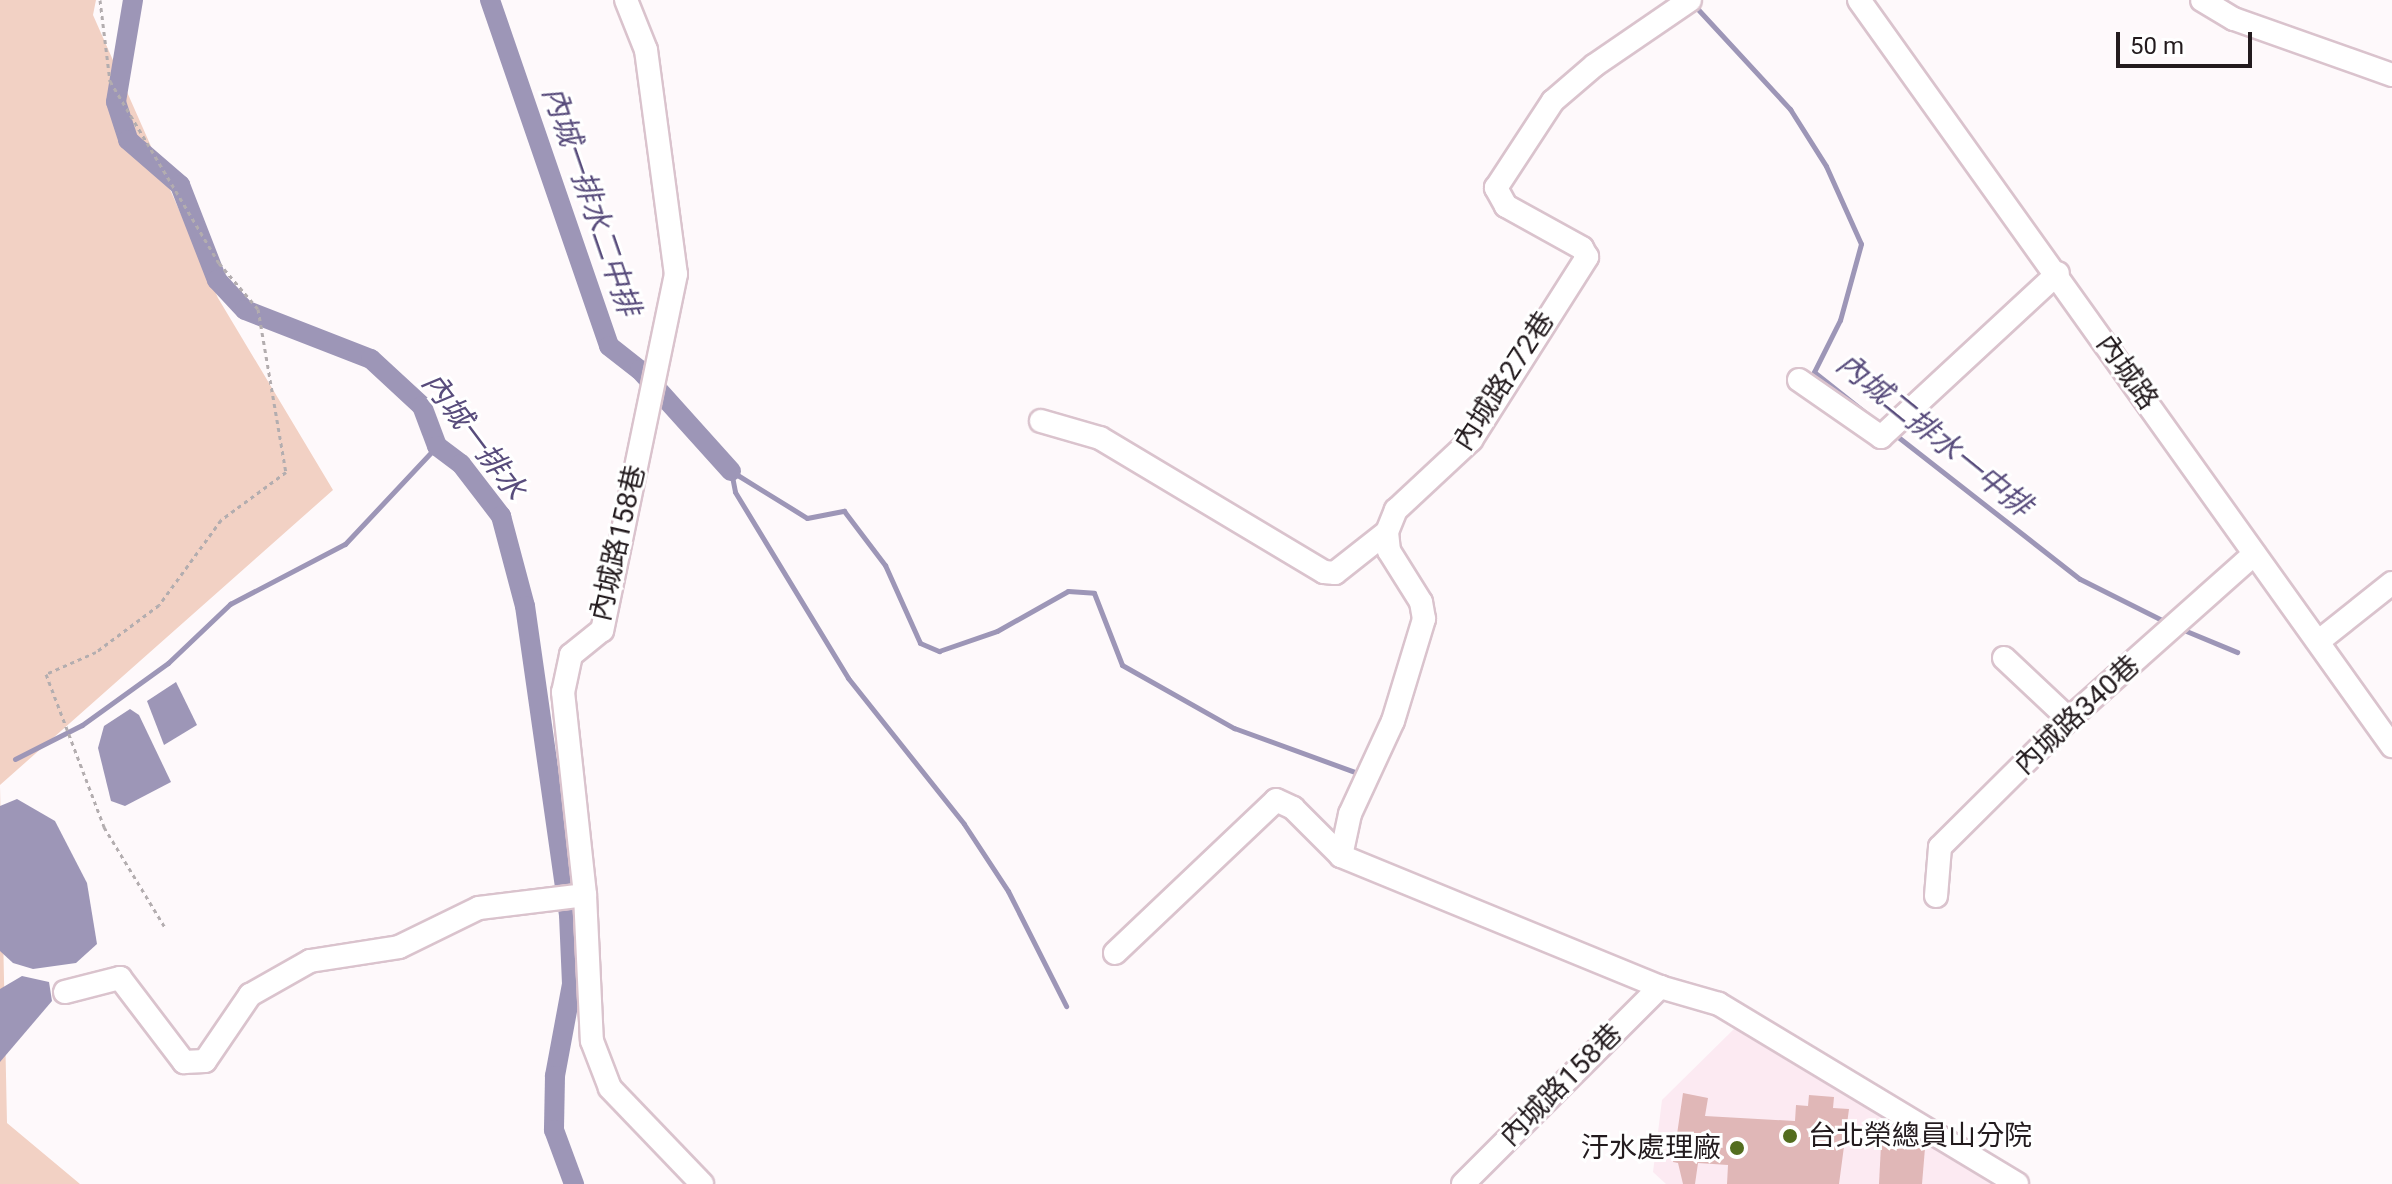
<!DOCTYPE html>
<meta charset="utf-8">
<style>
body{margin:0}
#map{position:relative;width:2392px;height:1184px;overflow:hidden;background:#fef9fb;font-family:Roboto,"Noto Sans TC",sans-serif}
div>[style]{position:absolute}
.built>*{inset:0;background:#fceaf2}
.green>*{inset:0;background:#f2d1c4}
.water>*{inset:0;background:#9d96b7}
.stream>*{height:5px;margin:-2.5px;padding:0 2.5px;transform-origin:2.5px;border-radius:2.5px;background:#9d96b7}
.canal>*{height:20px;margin:-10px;padding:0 10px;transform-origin:10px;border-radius:10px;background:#9d96b7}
.building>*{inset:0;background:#e0b7b7}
.path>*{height:3px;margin-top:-1.5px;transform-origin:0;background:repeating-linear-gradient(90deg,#b3adaf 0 4px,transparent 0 8px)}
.roads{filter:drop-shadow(2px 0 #dac3cd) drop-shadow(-2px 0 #dac3cd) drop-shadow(0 2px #dac3cd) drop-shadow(0 -2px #dac3cd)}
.minor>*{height:22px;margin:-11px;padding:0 11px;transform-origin:11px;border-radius:11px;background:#fff}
.dots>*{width:22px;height:22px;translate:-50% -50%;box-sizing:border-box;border:4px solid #fff;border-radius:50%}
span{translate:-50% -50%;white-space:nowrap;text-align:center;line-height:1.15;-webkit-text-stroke:6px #fff;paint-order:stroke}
.street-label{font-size:28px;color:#231b1e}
.poi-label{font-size:28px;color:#231b1e}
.left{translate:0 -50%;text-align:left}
.right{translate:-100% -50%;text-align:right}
.water-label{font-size:30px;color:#584c7c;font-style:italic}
.scale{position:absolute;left:2116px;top:32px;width:136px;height:36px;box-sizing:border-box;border:4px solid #231b1e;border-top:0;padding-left:10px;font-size:24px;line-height:28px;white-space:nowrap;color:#231b1e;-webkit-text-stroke:6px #fff;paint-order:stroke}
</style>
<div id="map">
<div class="built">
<i style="clip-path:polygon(1739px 1024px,2003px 1184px,1666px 1184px,1653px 1172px,1662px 1100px)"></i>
</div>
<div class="green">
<i style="clip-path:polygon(0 0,96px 0,93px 15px,218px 298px,333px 490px,0 785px)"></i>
<i style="clip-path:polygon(0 786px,7px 1123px,80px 1184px,0 1184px)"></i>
</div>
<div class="water">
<i style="clip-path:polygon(176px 682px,197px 725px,164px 745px,147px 701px)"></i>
<i style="clip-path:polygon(130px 709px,139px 715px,171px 782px,125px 806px,111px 801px,98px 748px,104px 726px)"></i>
<i style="clip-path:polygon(17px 799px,55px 821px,87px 883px,97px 944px,76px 963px,33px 969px,13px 963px,0 951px,0 806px)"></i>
<i style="clip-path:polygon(22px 976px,49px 982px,52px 1001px,0 1062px,0 989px)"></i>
</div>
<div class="stream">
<i style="left:1694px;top:5px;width:142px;rotate:47.3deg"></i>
<i style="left:1790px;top:109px;width:67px;rotate:57.7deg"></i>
<i style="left:1826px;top:166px;width:85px;rotate:65.8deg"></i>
<i style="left:1861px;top:244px;width:79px;rotate:105.4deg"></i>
<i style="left:1840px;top:320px;width:58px;rotate:116.6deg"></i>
<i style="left:1814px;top:372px;width:74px;rotate:38.4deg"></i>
<i style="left:1893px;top:433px;width:237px;rotate:38deg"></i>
<i style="left:2080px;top:579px;width:96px;rotate:26.6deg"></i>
<i style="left:731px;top:471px;width:89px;rotate:31.7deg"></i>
<i style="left:807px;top:518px;width:38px;rotate:-11deg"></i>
<i style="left:844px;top:511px;width:68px;rotate:52.8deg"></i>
<i style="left:885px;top:565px;width:85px;rotate:65.8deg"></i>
<i style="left:920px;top:643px;width:21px;rotate:23deg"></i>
<i style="left:939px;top:651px;width:61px;rotate:-19deg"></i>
<i style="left:997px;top:631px;width:81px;rotate:-29.4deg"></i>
<i style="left:1068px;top:591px;width:26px;rotate:4deg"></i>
<i style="left:1094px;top:593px;width:77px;rotate:68.7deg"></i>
<i style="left:1122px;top:665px;width:129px;rotate:29.4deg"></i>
<i style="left:1234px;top:728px;width:129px;rotate:20deg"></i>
<i style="left:731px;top:471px;width:21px;rotate:79deg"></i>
<i style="left:735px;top:492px;width:218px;rotate:58.7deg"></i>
<i style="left:848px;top:678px;width:186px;rotate:51.5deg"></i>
<i style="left:964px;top:824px;width:80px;rotate:56.7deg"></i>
<i style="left:1008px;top:891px;width:129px;rotate:63.2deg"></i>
<i style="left:2179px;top:628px;width:63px;rotate:22.5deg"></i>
<i style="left:15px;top:759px;width:75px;rotate:-26.9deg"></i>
<i style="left:82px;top:725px;width:106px;rotate:-35.8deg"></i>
<i style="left:168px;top:663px;width:86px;rotate:-43.6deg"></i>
<i style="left:230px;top:604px;width:130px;rotate:-27.6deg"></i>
<i style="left:345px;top:544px;width:134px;rotate:-46.8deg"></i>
</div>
<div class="canal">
<i style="left:133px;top:0;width:103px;rotate:99.5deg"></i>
<i style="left:116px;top:102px;width:40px;rotate:72deg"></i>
<i style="left:128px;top:140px;width:69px;rotate:40.9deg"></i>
<i style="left:180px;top:185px;width:102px;rotate:68.7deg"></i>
<i style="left:217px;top:280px;width:41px;rotate:47deg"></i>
<i style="left:245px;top:310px;width:135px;rotate:21.3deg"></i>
<i style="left:371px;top:359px;width:69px;rotate:42.7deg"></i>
<i style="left:422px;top:406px;width:43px;rotate:69.4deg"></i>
<i style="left:437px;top:446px;width:30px;rotate:37deg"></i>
<i style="left:461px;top:464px;width:66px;rotate:52.4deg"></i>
<i style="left:501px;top:516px;width:93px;rotate:75.1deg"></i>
<i style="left:525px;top:606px;width:312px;rotate:81.9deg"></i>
<i style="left:569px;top:915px;width:69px;rotate:87.5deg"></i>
<i style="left:572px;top:984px;width:94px;rotate:100.5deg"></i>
<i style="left:555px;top:1076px;width:54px;rotate:91.1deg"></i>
<i style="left:554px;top:1130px;width:58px;rotate:69.7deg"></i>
<i style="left:490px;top:0;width:366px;rotate:71deg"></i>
<i style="left:609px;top:346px;width:39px;rotate:38deg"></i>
<i style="left:640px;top:370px;width:136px;rotate:48deg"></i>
</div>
<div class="building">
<i style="clip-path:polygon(1683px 1093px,1708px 1098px,1705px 1116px,1795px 1121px,1796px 1105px,1808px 1106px,1809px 1095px,1834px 1097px,1833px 1108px,1849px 1109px,1839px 1184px,1727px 1184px,1728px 1165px,1698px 1163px,1695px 1184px,1683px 1184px,1678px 1163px,1673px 1162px)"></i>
<i style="clip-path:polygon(1881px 1145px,1925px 1148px,1922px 1184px,1879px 1184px)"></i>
</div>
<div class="path">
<i style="left:100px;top:0;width:82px;rotate:83deg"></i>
<i style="left:110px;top:81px;width:212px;rotate:59.1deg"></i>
<i style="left:219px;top:263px;width:60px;rotate:49.7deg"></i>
<i style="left:258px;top:309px;width:165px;rotate:80.3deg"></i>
<i style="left:286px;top:472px;width:81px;rotate:143.6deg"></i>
<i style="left:221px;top:520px;width:105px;rotate:126.1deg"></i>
<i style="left:159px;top:605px;width:79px;rotate:143.3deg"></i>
<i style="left:96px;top:652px;width:55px;rotate:156.3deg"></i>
<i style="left:46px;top:674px;width:164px;rotate:69.2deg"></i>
<i style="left:104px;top:827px;width:119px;rotate:58.7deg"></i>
</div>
<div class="roads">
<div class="minor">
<i style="left:626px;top:0;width:54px;rotate:68.2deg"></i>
<i style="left:646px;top:50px;width:226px;rotate:82.4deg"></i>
<i style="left:676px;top:274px;width:364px;rotate:101.7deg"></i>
<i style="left:602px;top:630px;width:40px;rotate:141deg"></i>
<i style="left:571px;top:655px;width:38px;rotate:102deg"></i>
<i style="left:563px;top:692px;width:204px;rotate:83.8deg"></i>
<i style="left:585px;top:895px;width:146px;rotate:87.3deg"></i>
<i style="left:592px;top:1041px;width:50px;rotate:69deg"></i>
<i style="left:610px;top:1088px;width:133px;rotate:46.2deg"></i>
<i style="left:1859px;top:0;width:917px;rotate:54.46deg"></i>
<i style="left:2202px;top:0;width:37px;rotate:31deg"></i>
<i style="left:2234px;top:19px;width:168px;rotate:19.5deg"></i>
<i style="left:1799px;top:380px;width:100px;rotate:34.8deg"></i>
<i style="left:1881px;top:437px;width:241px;rotate:-42.8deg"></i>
<i style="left:1041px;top:421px;width:61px;rotate:16.1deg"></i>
<i style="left:1100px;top:438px;width:261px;rotate:30.9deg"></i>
<i style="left:1324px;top:572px;width:11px;rotate:5deg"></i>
<i style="left:1335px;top:573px;width:66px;rotate:-38.3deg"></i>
<i style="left:2319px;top:641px;width:93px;rotate:-38.5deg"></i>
<i style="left:2004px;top:658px;width:89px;rotate:43.2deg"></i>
<i style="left:1341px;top:856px;width:43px;rotate:-77.9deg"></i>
<i style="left:1350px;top:814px;width:102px;rotate:-65.2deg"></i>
<i style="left:1393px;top:721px;width:107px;rotate:-73.1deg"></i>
<i style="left:1424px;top:619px;width:17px;rotate:-100deg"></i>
<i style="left:1421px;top:602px;width:60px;rotate:-122.1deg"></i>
<i style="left:1389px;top:551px;width:19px;rotate:-96deg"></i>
<i style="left:1387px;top:532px;width:24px;rotate:-68deg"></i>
<i style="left:1396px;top:510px;width:103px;rotate:-43deg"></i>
<i style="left:1471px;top:440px;width:217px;rotate:-57.6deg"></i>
<i style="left:1587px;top:257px;width:10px;rotate:-119deg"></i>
<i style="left:1582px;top:248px;width:87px;rotate:-151.1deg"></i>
<i style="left:1506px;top:206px;width:21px;rotate:-119deg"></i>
<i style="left:1496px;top:188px;width:104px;rotate:-56.8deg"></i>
<i style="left:1553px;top:101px;width:55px;rotate:-40.6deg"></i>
<i style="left:1595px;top:65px;width:115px;rotate:-34.4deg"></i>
<i style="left:1936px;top:896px;width:49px;rotate:-85.3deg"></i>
<i style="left:1940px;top:847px;width:182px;rotate:-44.8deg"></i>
<i style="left:2069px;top:719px;width:248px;rotate:-41.7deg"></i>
<i style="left:1115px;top:953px;width:222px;rotate:-43.5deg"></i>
<i style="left:1276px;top:800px;width:19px;rotate:25deg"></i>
<i style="left:1293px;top:808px;width:68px;rotate:45deg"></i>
<i style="left:1341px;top:856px;width:345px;rotate:22.3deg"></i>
<i style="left:1660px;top:987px;width:61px;rotate:16.1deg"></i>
<i style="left:1719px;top:1004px;width:348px;rotate:31.1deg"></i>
<i style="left:65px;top:992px;width:57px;rotate:-14.3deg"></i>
<i style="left:120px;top:978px;width:106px;rotate:52.7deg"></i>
<i style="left:184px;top:1062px;width:21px;rotate:-3deg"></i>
<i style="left:205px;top:1061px;width:80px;rotate:-55.7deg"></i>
<i style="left:250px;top:995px;width:69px;rotate:-29.5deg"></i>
<i style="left:310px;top:961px;width:90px;rotate:-8.9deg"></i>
<i style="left:399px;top:947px;width:89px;rotate:-26deg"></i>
<i style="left:479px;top:908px;width:107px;rotate:-7deg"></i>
<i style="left:1463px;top:1184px;width:279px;rotate:-45deg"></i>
</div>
</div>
<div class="dots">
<i style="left:1790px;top:1136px;background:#536d1f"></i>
<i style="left:1737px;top:1148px;background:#536d1f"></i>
</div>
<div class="street-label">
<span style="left:2127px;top:372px;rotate:55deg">內城路</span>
<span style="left:1504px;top:381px;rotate:-57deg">內城路272巷</span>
<span style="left:618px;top:543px;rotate:-77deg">內城路158巷</span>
<span style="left:2077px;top:715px;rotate:-43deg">內城路340巷</span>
<span style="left:1561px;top:1085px;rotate:-45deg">內城路158巷</span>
</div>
<div class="poi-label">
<span class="left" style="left:1808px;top:1136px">台北榮總員山分院</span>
<span class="right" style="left:1721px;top:1148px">汙水處理廠</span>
</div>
<div class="water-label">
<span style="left:591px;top:201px;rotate:71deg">內城一排水二中排</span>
<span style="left:1934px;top:435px;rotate:39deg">內城二排水一中排</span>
<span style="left:474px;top:436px;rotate:53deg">內城一排水</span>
</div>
<div class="scale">50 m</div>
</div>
